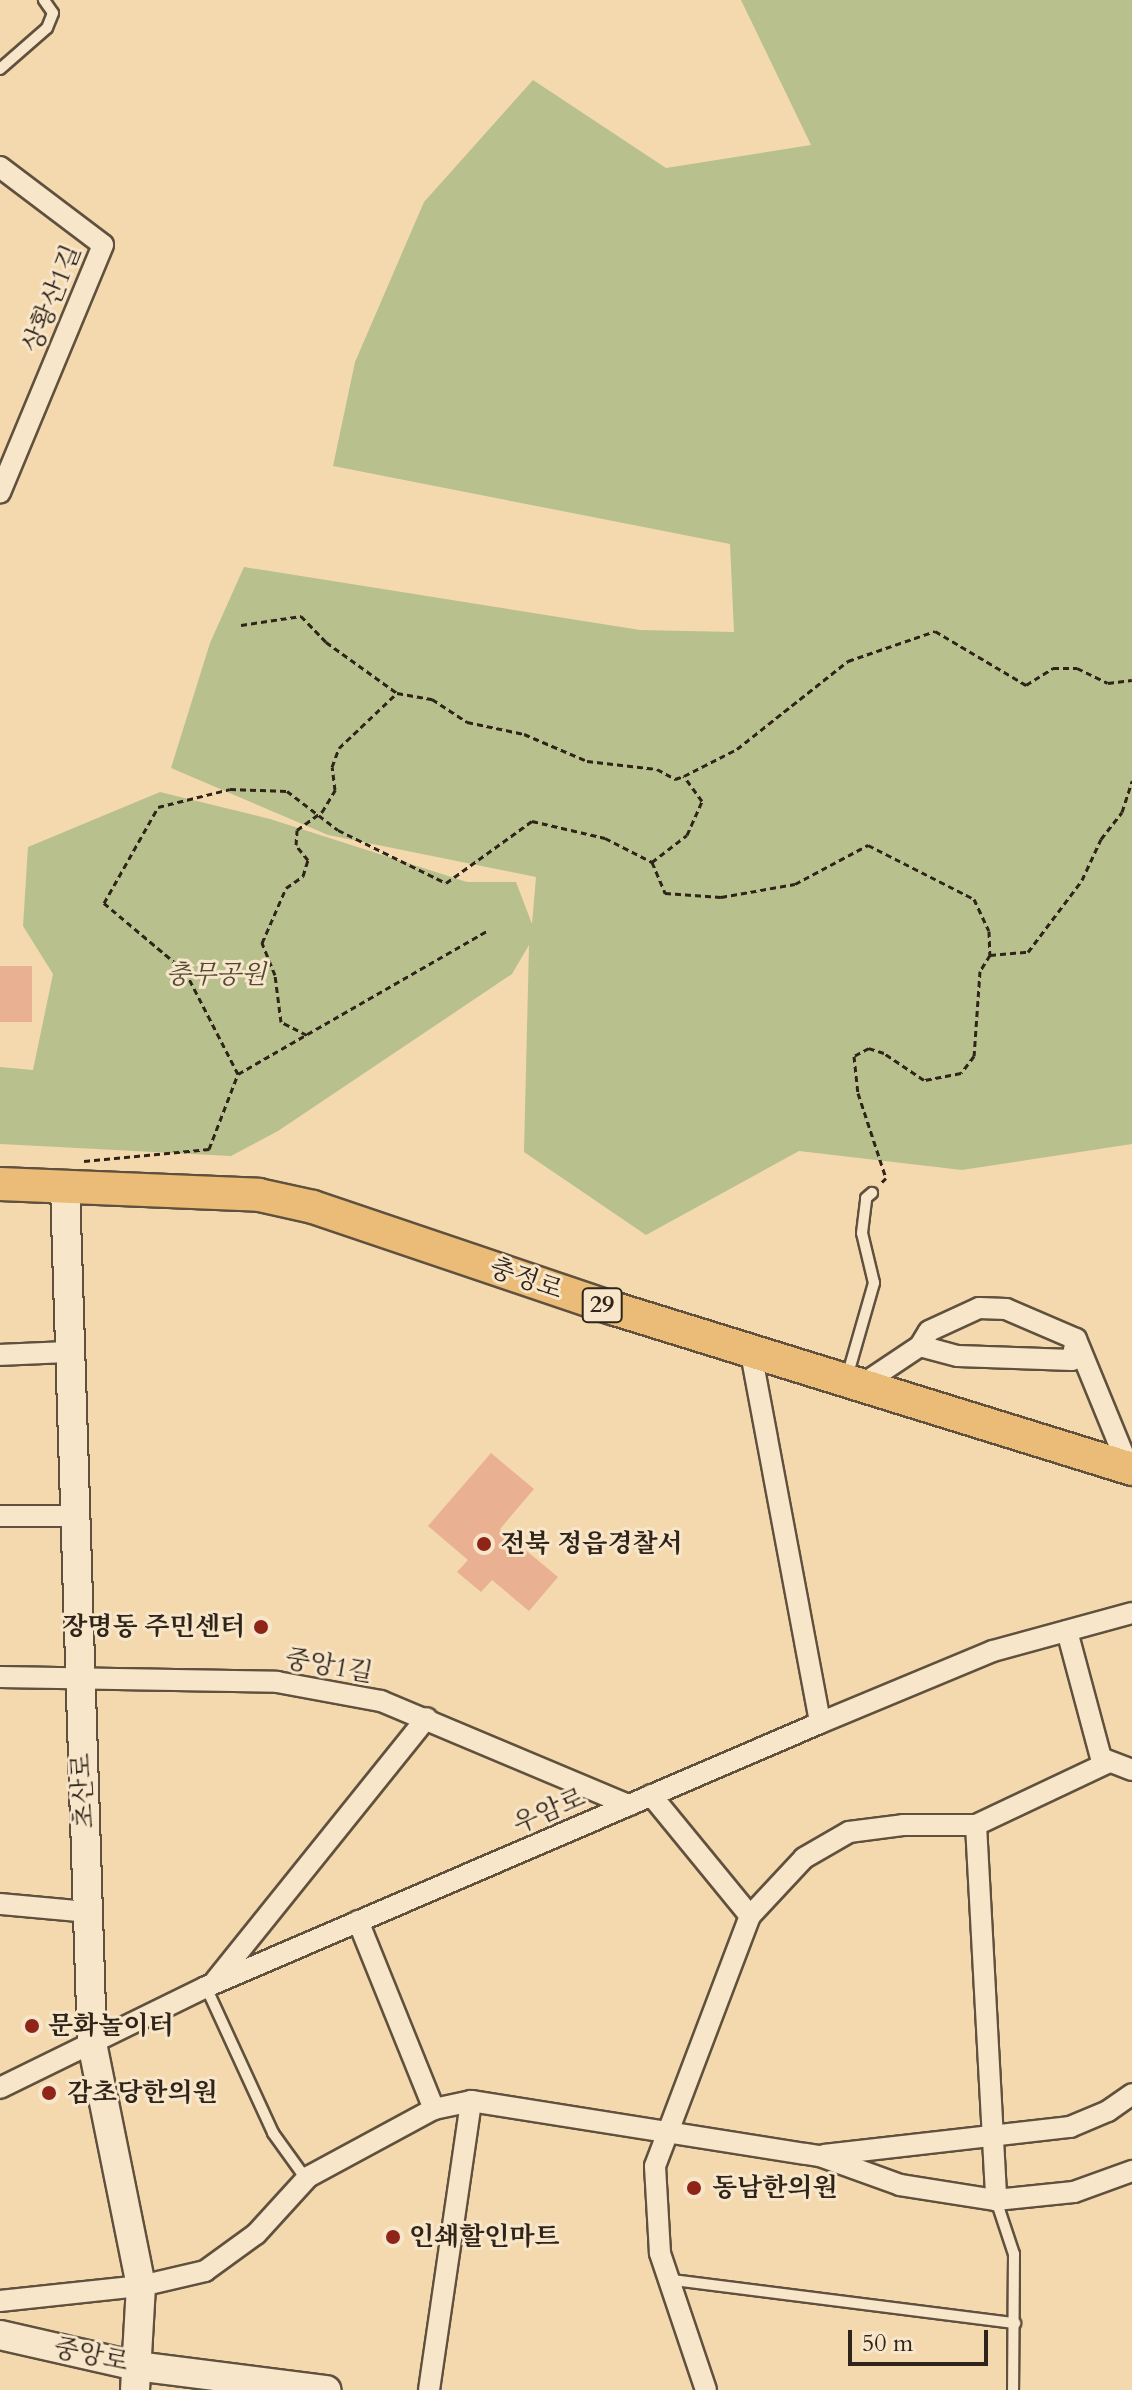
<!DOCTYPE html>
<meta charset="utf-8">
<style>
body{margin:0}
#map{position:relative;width:1132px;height:2390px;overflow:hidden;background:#f4d9af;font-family:Cardo,"Noto Serif KR",serif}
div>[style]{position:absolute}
.green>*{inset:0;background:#b8c08d}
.building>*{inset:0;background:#eab092}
.path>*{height:3px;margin-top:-1.5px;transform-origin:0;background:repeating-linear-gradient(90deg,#2f2419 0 6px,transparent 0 10px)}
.roads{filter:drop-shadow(2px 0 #60513e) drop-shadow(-2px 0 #60513e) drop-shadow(0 2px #60513e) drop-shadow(0 -2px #60513e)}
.lane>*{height:10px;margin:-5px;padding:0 5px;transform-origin:5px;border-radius:5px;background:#f8e6cb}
.street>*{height:20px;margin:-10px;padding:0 10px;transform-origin:10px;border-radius:10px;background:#f8e6cb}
.secondary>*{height:28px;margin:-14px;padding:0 14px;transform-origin:14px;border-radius:14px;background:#f8e6cb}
.primary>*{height:32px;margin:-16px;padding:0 16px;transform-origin:16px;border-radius:16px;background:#eabc78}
.dots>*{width:22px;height:22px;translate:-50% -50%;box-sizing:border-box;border:4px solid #f8e6cb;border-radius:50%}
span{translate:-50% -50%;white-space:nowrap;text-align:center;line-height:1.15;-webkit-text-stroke:6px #f8e6cb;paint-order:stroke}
.shield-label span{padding:2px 6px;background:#f8e6cb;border:2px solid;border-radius:6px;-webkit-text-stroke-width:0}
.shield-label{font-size:24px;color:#2f2419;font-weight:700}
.street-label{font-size:26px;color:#2f2419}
.park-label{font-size:26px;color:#514b36;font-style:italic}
.poi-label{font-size:26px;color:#2f2419;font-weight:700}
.left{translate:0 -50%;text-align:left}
.right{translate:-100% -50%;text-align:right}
.scale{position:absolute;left:848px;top:2330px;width:140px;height:36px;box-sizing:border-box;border:4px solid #2f2419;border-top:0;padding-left:10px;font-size:24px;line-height:28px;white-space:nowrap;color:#2f2419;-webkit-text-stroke:6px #f8e6cb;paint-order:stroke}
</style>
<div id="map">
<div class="green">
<i style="clip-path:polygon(741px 0,1132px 0,1132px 1144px,962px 1170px,799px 1151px,646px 1235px,524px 1152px,529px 945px,512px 974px,278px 1131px,231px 1156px,0 1144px,0 1067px,33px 1070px,53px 974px,23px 926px,28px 847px,160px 792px,270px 819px,467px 882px,516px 882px,532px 924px,536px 877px,328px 835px,171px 768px,210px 643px,244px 567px,640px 630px,734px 632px,730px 544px,333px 466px,355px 362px,424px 202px,533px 80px,666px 168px,811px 145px)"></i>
</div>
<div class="building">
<i style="clip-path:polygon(0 966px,32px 966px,32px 1022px,0 1022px)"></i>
<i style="clip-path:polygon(491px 1453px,534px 1489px,500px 1529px,558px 1577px,529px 1611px,492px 1580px,481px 1592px,457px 1572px,468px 1560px,428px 1526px)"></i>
</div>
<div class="path">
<i style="left:241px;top:625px;width:61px;rotate:-8.5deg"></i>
<i style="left:301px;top:616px;width:36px;rotate:46deg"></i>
<i style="left:326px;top:642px;width:87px;rotate:35.7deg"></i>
<i style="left:397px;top:693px;width:36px;rotate:10deg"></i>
<i style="left:432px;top:699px;width:42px;rotate:33.3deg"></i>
<i style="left:467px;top:722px;width:58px;rotate:11.9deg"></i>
<i style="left:524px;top:734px;width:69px;rotate:23.2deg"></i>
<i style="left:587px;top:761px;width:70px;rotate:6.5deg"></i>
<i style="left:657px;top:769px;width:21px;rotate:29deg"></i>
<i style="left:675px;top:779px;width:9px;rotate:-18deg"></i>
<i style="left:652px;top:862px;width:34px;rotate:67deg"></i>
<i style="left:665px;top:893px;width:56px;rotate:4.1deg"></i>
<i style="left:721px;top:897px;width:75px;rotate:-10deg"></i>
<i style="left:795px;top:884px;width:83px;rotate:-28.1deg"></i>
<i style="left:868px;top:845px;width:119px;rotate:27deg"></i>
<i style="left:974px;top:899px;width:35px;rotate:65deg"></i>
<i style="left:989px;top:931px;width:24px;rotate:88deg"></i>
<i style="left:990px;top:955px;width:19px;rotate:122deg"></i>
<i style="left:980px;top:971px;width:85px;rotate:94deg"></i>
<i style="left:974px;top:1056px;width:21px;rotate:127deg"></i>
<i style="left:961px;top:1073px;width:38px;rotate:169deg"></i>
<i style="left:924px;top:1080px;width:48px;rotate:-146deg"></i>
<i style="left:884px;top:1053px;width:16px;rotate:-162deg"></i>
<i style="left:869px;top:1048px;width:17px;rotate:152deg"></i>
<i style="left:854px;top:1056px;width:37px;rotate:84deg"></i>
<i style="left:858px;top:1093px;width:89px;rotate:71.8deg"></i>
<i style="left:886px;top:1178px;width:8px;rotate:135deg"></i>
<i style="left:990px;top:955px;width:38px;rotate:-5deg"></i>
<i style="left:1028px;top:952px;width:90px;rotate:-53.1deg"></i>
<i style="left:1082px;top:880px;width:45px;rotate:-65.1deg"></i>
<i style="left:1101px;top:839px;width:34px;rotate:-52deg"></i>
<i style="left:1122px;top:812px;width:33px;rotate:-72deg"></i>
<i style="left:307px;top:1035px;width:29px;rotate:-153deg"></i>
<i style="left:281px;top:1022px;width:47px;rotate:-97.3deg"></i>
<i style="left:275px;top:975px;width:35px;rotate:-112deg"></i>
<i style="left:262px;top:943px;width:60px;rotate:-66.4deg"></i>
<i style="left:286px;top:888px;width:21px;rotate:-35deg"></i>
<i style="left:303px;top:876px;width:17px;rotate:-73deg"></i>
<i style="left:308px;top:860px;width:19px;rotate:-129deg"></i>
<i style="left:296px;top:845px;width:15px;rotate:-86deg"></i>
<i style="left:297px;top:830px;width:31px;rotate:-36deg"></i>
<i style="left:322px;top:812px;width:26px;rotate:-59deg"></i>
<i style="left:335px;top:790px;width:23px;rotate:-97deg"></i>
<i style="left:332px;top:767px;width:20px;rotate:-70deg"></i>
<i style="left:339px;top:748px;width:80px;rotate:-43.5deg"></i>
<i style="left:238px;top:1074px;width:289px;rotate:-29.9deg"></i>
<i style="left:84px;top:1161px;width:126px;rotate:-5.5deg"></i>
<i style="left:209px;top:1149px;width:80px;rotate:-68.9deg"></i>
<i style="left:238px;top:1074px;width:116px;rotate:-117.2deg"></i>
<i style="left:185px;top:971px;width:106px;rotate:-140deg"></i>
<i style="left:104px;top:903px;width:110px;rotate:-60.6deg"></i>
<i style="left:158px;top:807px;width:74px;rotate:-14deg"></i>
<i style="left:230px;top:789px;width:57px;rotate:2deg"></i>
<i style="left:287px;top:791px;width:64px;rotate:37.4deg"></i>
<i style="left:338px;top:830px;width:120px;rotate:26.1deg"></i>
<i style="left:446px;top:883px;width:106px;rotate:-35.8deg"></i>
<i style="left:532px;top:821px;width:75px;rotate:13.1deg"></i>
<i style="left:605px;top:838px;width:53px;rotate:27.1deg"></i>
<i style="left:652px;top:862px;width:44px;rotate:-37.6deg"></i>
<i style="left:687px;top:835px;width:37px;rotate:-66deg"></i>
<i style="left:702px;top:801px;width:31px;rotate:-126deg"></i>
<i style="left:684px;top:776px;width:59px;rotate:-27deg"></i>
<i style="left:737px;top:749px;width:142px;rotate:-38.4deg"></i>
<i style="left:848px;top:661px;width:92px;rotate:-19deg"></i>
<i style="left:935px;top:631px;width:106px;rotate:30.7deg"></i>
<i style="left:1026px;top:685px;width:32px;rotate:-32deg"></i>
<i style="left:1053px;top:668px;width:24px"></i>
<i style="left:1077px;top:668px;width:34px;rotate:26deg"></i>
<i style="left:1108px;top:683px;width:24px;rotate:-7deg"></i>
</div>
<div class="roads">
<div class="lane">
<i style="left:0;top:69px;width:62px;rotate:-41.1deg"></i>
<i style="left:47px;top:28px;width:16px;rotate:-68deg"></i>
<i style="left:53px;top:13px;width:16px;rotate:-125deg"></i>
<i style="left:847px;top:1377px;width:98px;rotate:-74deg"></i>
<i style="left:874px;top:1283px;width:51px;rotate:-103.5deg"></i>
<i style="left:862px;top:1233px;width:35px;rotate:-83deg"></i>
<i style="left:866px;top:1198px;width:8px;rotate:-40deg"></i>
<i style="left:206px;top:1987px;width:161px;rotate:65.3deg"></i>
<i style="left:273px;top:2133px;width:57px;rotate:54.3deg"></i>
<i style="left:996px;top:2200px;width:57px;rotate:71.6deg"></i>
<i style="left:1014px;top:2254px;width:136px;rotate:90.4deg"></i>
<i style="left:673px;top:2280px;width:345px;rotate:7.2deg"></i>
</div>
<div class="street">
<i style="left:0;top:167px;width:129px;rotate:37.1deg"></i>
<i style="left:103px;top:245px;width:268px;rotate:112.6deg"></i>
<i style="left:920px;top:1346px;width:39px;rotate:15deg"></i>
<i style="left:958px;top:1356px;width:114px;rotate:2deg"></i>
<i style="left:1072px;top:1360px;width:21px;rotate:-79deg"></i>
<i style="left:751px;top:1353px;width:376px;rotate:79.4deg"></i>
<i style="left:0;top:1355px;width:69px;rotate:-2.5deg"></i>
<i style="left:860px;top:1386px;width:72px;rotate:-33.7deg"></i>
<i style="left:920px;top:1346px;width:17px;rotate:-59deg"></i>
<i style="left:929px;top:1331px;width:55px;rotate:-24.7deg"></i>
<i style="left:979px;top:1308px;width:27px;rotate:2deg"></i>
<i style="left:1006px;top:1309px;width:76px;rotate:23.2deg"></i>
<i style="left:1076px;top:1339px;width:139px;rotate:67.7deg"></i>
<i style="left:0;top:1516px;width:73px"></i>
<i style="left:1067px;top:1631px;width:131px;rotate:75deg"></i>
<i style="left:1101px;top:1758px;width:33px;rotate:21deg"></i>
<i style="left:0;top:1677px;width:277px;rotate:1deg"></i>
<i style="left:277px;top:1682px;width:106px;rotate:10.4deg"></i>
<i style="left:381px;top:1701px;width:269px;rotate:22.8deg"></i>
<i style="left:651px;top:1795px;width:156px;rotate:50.7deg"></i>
<i style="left:976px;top:1825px;width:376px;rotate:86.9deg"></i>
<i style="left:0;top:1904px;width:88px;rotate:5.2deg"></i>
<i style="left:358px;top:1921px;width:203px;rotate:68deg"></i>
<i style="left:216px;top:1980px;width:336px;rotate:-51.2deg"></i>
<i style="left:0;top:2088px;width:229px;rotate:-26.1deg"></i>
<i style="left:206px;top:1987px;width:668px;rotate:-23.27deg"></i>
<i style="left:820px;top:1723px;width:187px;rotate:-22.6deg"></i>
<i style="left:993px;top:1651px;width:144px;rotate:-15.3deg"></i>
<i style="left:824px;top:2155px;width:248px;rotate:-6.5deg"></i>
<i style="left:1070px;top:2127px;width:41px;rotate:-22.8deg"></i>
<i style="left:1108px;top:2111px;width:29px;rotate:-35deg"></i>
<i style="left:0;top:2301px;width:142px;rotate:-6.1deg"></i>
<i style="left:141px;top:2286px;width:66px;rotate:-13.2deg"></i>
<i style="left:205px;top:2271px;width:63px;rotate:-36deg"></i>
<i style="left:256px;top:2234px;width:77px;rotate:-47.6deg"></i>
<i style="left:308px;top:2177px;width:143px;rotate:-28.4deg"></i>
<i style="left:434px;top:2109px;width:38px;rotate:-12deg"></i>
<i style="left:471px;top:2101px;width:353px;rotate:9deg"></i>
<i style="left:820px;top:2156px;width:85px;rotate:19.9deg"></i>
<i style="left:900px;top:2185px;width:97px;rotate:8.9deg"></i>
<i style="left:996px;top:2200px;width:78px;rotate:-5.9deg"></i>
<i style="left:1074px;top:2192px;width:62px;rotate:-19.9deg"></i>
<i style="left:429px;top:2390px;width:292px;rotate:-81.7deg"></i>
<i style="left:706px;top:2390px;width:145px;rotate:-108.6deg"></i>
<i style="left:660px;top:2253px;width:87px;rotate:-93.3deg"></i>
<i style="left:655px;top:2166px;width:267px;rotate:-69.2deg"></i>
<i style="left:750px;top:1916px;width:79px;rotate:-47deg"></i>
<i style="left:804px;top:1858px;width:52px;rotate:-30deg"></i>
<i style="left:849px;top:1832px;width:54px;rotate:-7.4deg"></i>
<i style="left:903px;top:1825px;width:73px"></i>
<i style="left:976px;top:1825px;width:145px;rotate:-25.3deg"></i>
</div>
<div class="secondary">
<i style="left:65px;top:1187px;width:856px;rotate:88.19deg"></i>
<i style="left:92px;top:2043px;width:248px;rotate:78.6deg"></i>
<i style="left:141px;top:2286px;width:104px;rotate:93.3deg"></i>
<i style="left:0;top:2335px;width:139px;rotate:12.8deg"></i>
<i style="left:136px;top:2366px;width:192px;rotate:7.2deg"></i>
</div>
<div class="primary">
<i style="left:0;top:1184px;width:259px;rotate:2.4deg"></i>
<i style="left:259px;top:1195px;width:55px;rotate:12.5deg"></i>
<i style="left:313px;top:1207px;width:316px;rotate:18.7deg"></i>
<i style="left:612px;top:1308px;width:544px;rotate:17.2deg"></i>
</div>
</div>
<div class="dots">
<i style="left:484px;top:1544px;background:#8f2418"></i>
<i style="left:261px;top:1627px;background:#8f2418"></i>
<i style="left:32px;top:2026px;background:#8f2418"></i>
<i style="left:49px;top:2093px;background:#8f2418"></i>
<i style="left:694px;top:2188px;background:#8f2418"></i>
<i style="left:393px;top:2237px;background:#8f2418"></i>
</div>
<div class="shield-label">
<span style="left:602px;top:1305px">29</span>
</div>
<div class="street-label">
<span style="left:52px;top:299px;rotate:-68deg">상황산1길</span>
<span style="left:526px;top:1279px;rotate:19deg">충정로</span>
<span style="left:329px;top:1666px;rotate:10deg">중앙1길</span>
<span style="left:83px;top:1791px;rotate:-93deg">초산로</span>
<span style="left:549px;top:1811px;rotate:-23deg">우암로</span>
<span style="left:91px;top:2355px;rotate:12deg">중앙로</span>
</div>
<div class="park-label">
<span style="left:216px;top:975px">충무공원</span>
</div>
<div class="poi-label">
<span class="left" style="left:500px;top:1544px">전북 정읍경찰서</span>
<span class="right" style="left:245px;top:1627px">장명동 주민센터</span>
<span class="left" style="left:48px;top:2026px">문화놀이터</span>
<span class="left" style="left:67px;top:2093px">감초당한의원</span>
<span class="left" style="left:712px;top:2188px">동남한의원</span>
<span class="left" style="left:409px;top:2237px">인쇄할인마트</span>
</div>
<div class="scale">50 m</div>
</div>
